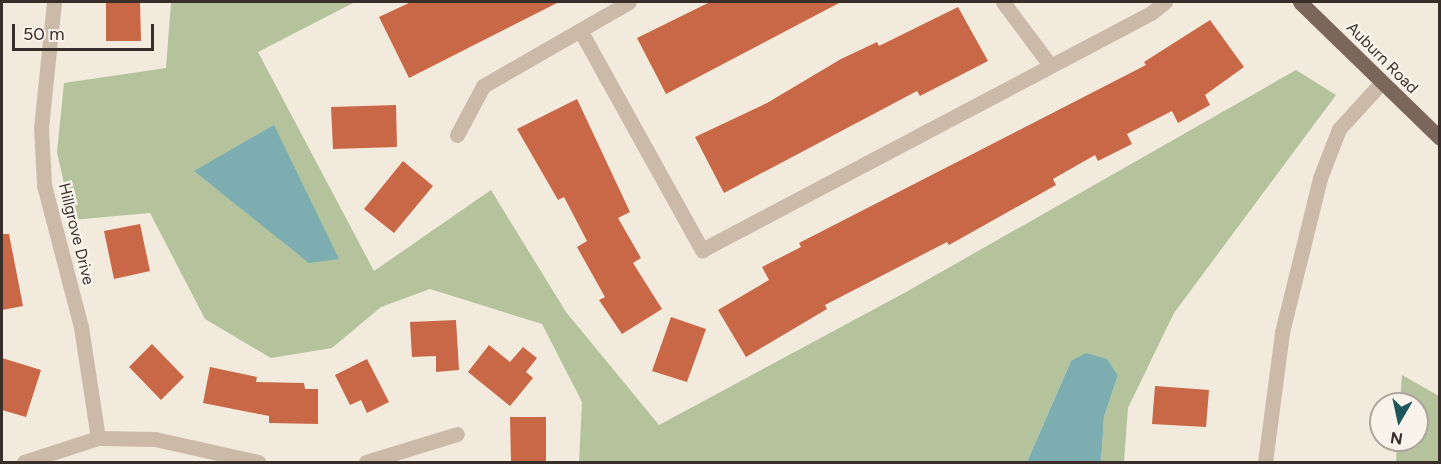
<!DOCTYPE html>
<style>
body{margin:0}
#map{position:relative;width:1441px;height:464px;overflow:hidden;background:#f3eade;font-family:Figtree,sans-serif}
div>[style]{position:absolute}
.green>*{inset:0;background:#b5c39d}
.water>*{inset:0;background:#7caeb1}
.building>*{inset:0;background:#c96846}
.minor>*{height:15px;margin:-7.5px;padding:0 7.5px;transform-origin:7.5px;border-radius:7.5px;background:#ccbaa9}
.major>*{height:15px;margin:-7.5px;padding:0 7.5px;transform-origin:7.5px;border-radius:7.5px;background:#7b665a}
span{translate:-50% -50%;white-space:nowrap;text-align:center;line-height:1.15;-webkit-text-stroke:5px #faf3eb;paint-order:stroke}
.street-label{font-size:16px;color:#392e29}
.frame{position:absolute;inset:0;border:3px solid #392e29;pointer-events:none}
.north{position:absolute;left:1369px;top:392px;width:60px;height:60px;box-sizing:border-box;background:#faf3eb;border:2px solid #ada49d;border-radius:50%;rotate:189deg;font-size:16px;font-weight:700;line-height:24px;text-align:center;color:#392e29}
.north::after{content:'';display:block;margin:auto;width:21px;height:27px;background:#1d575c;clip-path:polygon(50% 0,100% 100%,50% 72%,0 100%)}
.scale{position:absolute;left:12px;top:24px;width:142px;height:27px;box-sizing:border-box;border:3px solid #392e29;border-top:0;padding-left:8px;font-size:18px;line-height:21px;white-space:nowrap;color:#392e29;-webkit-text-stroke:4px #faf3eb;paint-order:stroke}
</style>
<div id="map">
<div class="green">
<i style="clip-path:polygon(171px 2px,355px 2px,258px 52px,374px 271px,491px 190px,566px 312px,659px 425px,906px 292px,1296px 70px,1336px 95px,1174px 313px,1128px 408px,1124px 462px,1101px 462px,1104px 417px,1118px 375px,1107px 359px,1071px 361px,1027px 462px,579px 462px,582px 402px,542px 324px,430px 289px,381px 307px,332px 348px,271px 358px,205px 319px,150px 213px,72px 220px,57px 152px,64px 83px,166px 68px)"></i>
<i style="clip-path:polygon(1402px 375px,1439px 396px,1439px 462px,1396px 462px,1397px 440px,1417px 440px,1417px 404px,1400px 404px)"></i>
</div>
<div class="water">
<i style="clip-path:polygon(274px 125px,339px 259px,309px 263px,194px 171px)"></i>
<i style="clip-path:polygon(1086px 353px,1107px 359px,1118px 375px,1104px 417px,1101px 462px,1027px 462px,1071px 361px)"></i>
</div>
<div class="building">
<i style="clip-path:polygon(106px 2px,140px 2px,141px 41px,106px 41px)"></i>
<i style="clip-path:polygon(411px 2px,559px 2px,409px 78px,379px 17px)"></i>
<i style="clip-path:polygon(710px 2px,841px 2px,666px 94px,637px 38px)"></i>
<i style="clip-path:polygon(958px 7px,988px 61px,920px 96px,917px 91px,724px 193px,695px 137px,767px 103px,841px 59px,877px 42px,879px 46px)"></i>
<i style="clip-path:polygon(1210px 20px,1244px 67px,1205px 95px,1210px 105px,1178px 123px,1172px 111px,1127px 134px,1132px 144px,1098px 161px,1095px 155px,1053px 179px,1056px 185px,949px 245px,947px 242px,825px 305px,827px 309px,746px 357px,718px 310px,769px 280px,762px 267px,801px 247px,799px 243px,1146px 65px,1144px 62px)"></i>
<i style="clip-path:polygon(577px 99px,630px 212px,618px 218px,641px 258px,633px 263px,662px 309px,622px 334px,599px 300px,605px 297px,577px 247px,587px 241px,564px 197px,558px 200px,517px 129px)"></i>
<i style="clip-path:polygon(396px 105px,397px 147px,333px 149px,331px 107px)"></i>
<i style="clip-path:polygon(403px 161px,433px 186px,394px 233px,364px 209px)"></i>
<i style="clip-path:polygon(140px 224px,150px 271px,114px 279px,104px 231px)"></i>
<i style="clip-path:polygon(2px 234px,9px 234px,23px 306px,2px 310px)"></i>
<i style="clip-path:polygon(671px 317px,706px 329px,687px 382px,652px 371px)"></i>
<i style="clip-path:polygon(456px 320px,459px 370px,436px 372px,436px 356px,412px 357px,410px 322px)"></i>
<i style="clip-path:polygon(152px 344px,184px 377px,161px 400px,129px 367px)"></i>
<i style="clip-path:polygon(489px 345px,510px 362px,523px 347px,537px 358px,526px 372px,533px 378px,510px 406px,468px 372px)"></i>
<i style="clip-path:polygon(2px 358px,41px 370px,26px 417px,2px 410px)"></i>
<i style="clip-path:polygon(367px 359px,389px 402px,367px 413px,361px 400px,350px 405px,335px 375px)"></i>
<i style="clip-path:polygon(210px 367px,257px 377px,256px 382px,304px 383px,305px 389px,318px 389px,318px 424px,269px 423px,269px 416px,203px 403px)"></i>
<i style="clip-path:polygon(1155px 386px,1209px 390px,1206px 427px,1152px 424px)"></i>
<i style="clip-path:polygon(510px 417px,546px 417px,546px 462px,511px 462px)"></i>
</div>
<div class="minor">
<i style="left:54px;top:2px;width:126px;rotate:95.9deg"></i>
<i style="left:41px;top:127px;width:58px;rotate:87deg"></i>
<i style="left:44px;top:185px;width:147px;rotate:75.4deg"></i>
<i style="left:81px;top:327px;width:112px;rotate:81.3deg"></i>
<i style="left:1003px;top:2px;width:79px;rotate:53.3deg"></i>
<i style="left:580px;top:30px;width:252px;rotate:61deg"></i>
<i style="left:702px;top:250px;width:508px;rotate:-27.83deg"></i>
<i style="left:1151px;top:13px;width:18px;rotate:-38deg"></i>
<i style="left:457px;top:135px;width:55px;rotate:-62deg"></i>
<i style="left:483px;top:86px;width:168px;rotate:-29.9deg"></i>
<i style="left:24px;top:462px;width:78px;rotate:-18deg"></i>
<i style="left:98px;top:438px;width:57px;rotate:1deg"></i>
<i style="left:155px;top:439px;width:106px;rotate:12.6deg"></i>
<i style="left:366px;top:462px;width:95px;rotate:-17.1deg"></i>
<i style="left:1265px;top:462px;width:131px;rotate:-82.5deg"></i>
<i style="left:1282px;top:332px;width:159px;rotate:-76.1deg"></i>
<i style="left:1320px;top:178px;width:53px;rotate:-68.8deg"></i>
<i style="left:1339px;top:129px;width:62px;rotate:-47.6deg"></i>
</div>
<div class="major">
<i style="left:1300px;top:2px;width:195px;rotate:44.2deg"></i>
</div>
<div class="street-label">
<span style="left:1382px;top:58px;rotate:45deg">Auburn Road</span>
<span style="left:76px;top:234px;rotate:76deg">Hillgrove Drive</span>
</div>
<div class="frame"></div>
<div class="north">N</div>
<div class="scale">50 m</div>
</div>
